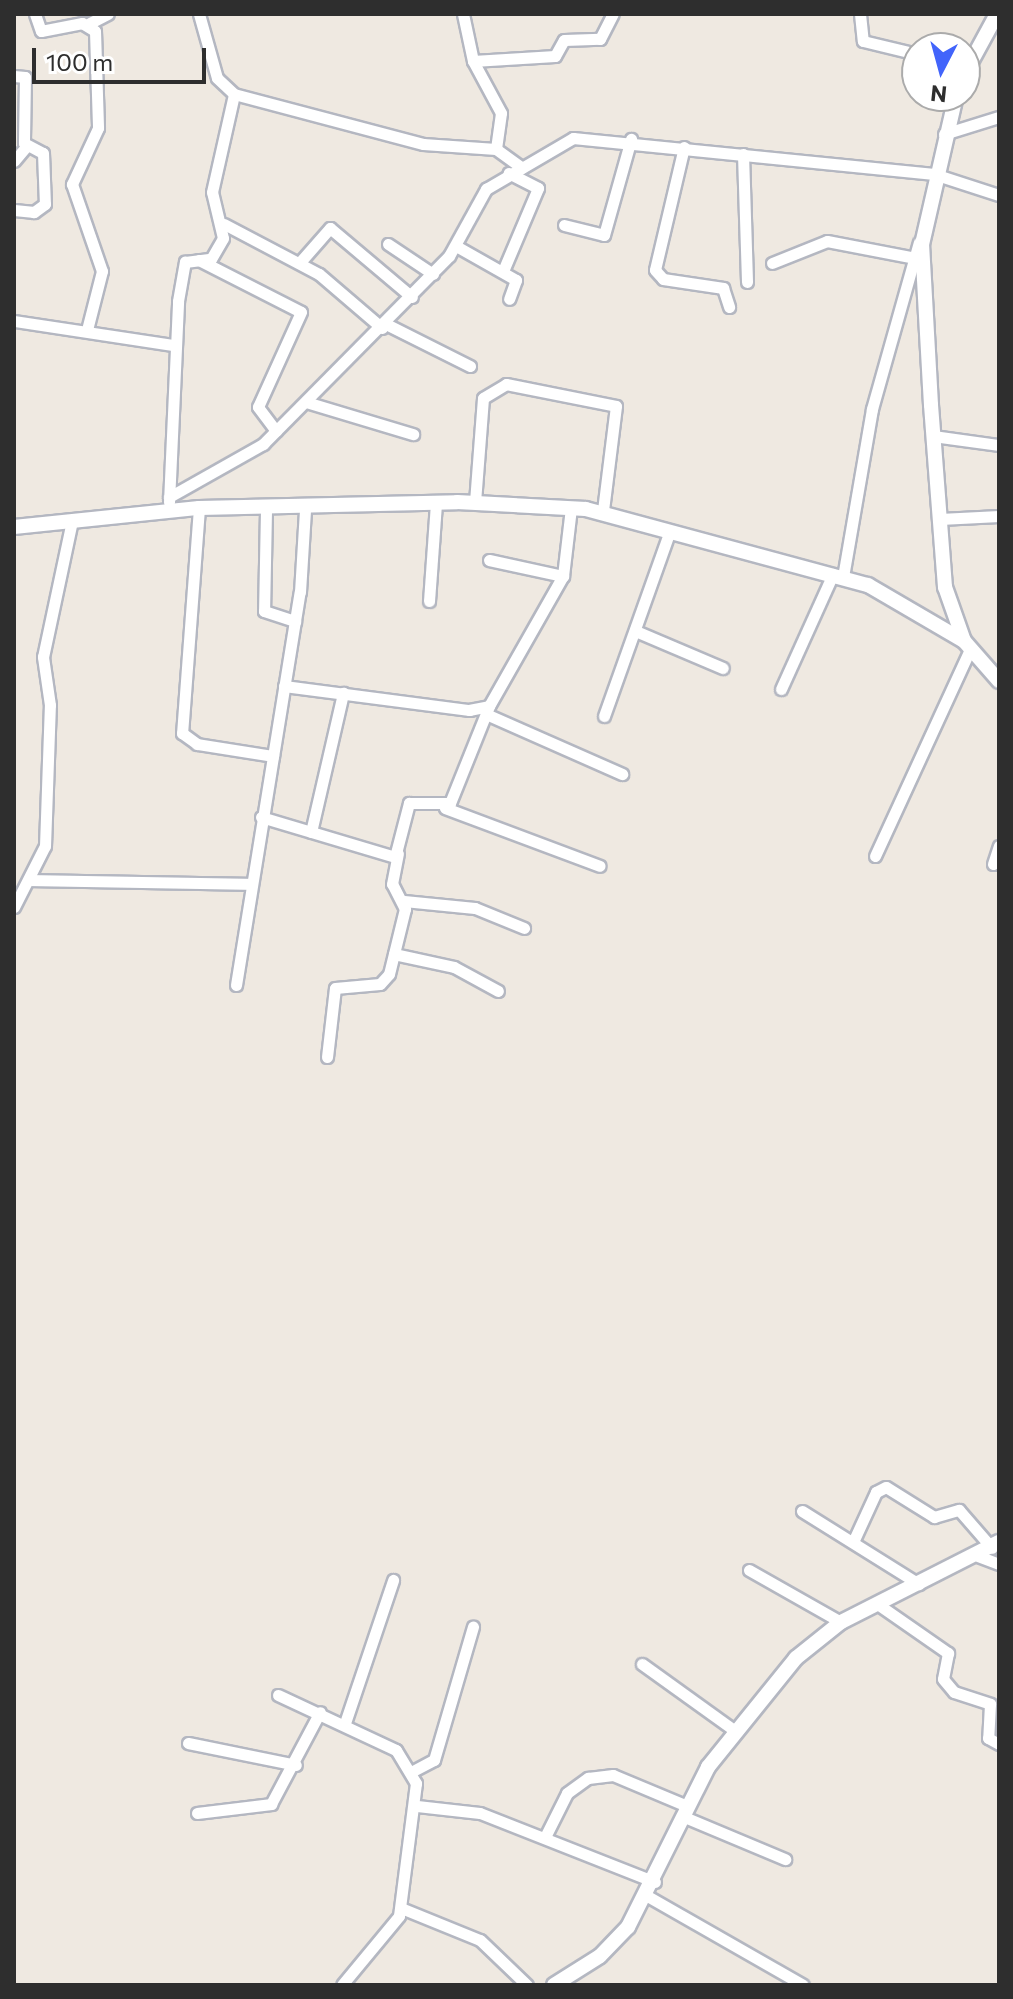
<!DOCTYPE html>
<style>
body{margin:0}
#map{position:relative;width:1013px;height:1999px;overflow:hidden;background:#efe9e1;font-family:Commissioner,sans-serif}
div>[style]{position:absolute}
.roads{filter:drop-shadow(2px 0 #b4b7c1) drop-shadow(-2px 0 #b4b7c1) drop-shadow(0 2px #b4b7c1) drop-shadow(0 -2px #b4b7c1)}
.minor>*{height:11px;margin:-5.5px;padding:0 5.5px;transform-origin:5.5px;border-radius:5.5px;background:#fff}
.tertiary>*{height:14px;margin:-7px;padding:0 7px;transform-origin:7px;border-radius:7px;background:#fff}
span{translate:-50% -50%;white-space:nowrap;text-align:center;line-height:1.15;-webkit-text-stroke:7px #fff;paint-order:stroke}
.frame{position:absolute;inset:0;border:16px solid #2e2e2e;pointer-events:none}
.north{position:absolute;left:901px;top:32px;width:80px;height:80px;box-sizing:border-box;background:#fff;border:2px solid #ababab;border-radius:50%;rotate:186deg;font-size:22px;font-weight:700;line-height:32px;text-align:center;color:#2e2e2e}
.north::after{content:'';display:block;margin:auto;width:28px;height:36px;background:#4264fb;clip-path:polygon(50% 0,100% 100%,50% 72%,0 100%)}
.scale{position:absolute;left:32px;top:48px;width:174px;height:36px;box-sizing:border-box;border:4px solid #2e2e2e;border-top:0;padding-left:10px;font-size:24px;line-height:28px;white-space:nowrap;color:#2e2e2e;-webkit-text-stroke:6px #fff;paint-order:stroke}
</style>
<div id="map">
<div class="roads">
<div class="minor">
<i style="left:35px;top:14px;width:18px;rotate:71deg"></i>
<i style="left:41px;top:31px;width:42px;rotate:-11deg"></i>
<i style="left:82px;top:23px;width:15px;rotate:32deg"></i>
<i style="left:95px;top:31px;width:97px;rotate:88.2deg"></i>
<i style="left:98px;top:128px;width:62px;rotate:114.9deg"></i>
<i style="left:72px;top:184px;width:92px;rotate:71deg"></i>
<i style="left:102px;top:271px;width:61px;rotate:104.3deg"></i>
<i style="left:199px;top:14px;width:66px;rotate:74.3deg"></i>
<i style="left:217px;top:78px;width:23px;rotate:43deg"></i>
<i style="left:234px;top:94px;width:196px;rotate:14.8deg"></i>
<i style="left:423px;top:144px;width:73px;rotate:3.9deg"></i>
<i style="left:496px;top:149px;width:32px;rotate:36deg"></i>
<i style="left:463px;top:14px;width:48px;rotate:78deg"></i>
<i style="left:473px;top:61px;width:59px;rotate:61.7deg"></i>
<i style="left:501px;top:113px;width:36px;rotate:98deg"></i>
<i style="left:860px;top:14px;width:27px;rotate:84deg"></i>
<i style="left:863px;top:41px;width:56px;rotate:13.5deg"></i>
<i style="left:90px;top:23px;width:20px;rotate:-27deg"></i>
<i style="left:473px;top:61px;width:82px;rotate:-3.5deg"></i>
<i style="left:555px;top:56px;width:18px;rotate:-61deg"></i>
<i style="left:564px;top:40px;width:36px;rotate:-2deg"></i>
<i style="left:600px;top:39px;width:28px;rotate:-63deg"></i>
<i style="left:14px;top:76px;width:11px;rotate:5deg"></i>
<i style="left:25px;top:77px;width:66px;rotate:90.9deg"></i>
<i style="left:24px;top:143px;width:21px;rotate:28deg"></i>
<i style="left:43px;top:153px;width:51px;rotate:87.8deg"></i>
<i style="left:45px;top:204px;width:14px;rotate:144deg"></i>
<i style="left:34px;top:212px;width:20px;rotate:-174deg"></i>
<i style="left:944px;top:134px;width:58px;rotate:-17.2deg"></i>
<i style="left:684px;top:147px;width:126px;rotate:103.3deg"></i>
<i style="left:655px;top:270px;width:12px;rotate:48deg"></i>
<i style="left:663px;top:279px;width:61px;rotate:8.5deg"></i>
<i style="left:723px;top:288px;width:20px;rotate:72deg"></i>
<i style="left:743px;top:154px;width:128px;rotate:88.2deg"></i>
<i style="left:14px;top:161px;width:17px;rotate:-50deg"></i>
<i style="left:224px;top:224px;width:107px;rotate:27.8deg"></i>
<i style="left:319px;top:274px;width:83px;rotate:40.6deg"></i>
<i style="left:564px;top:225px;width:41px;rotate:14deg"></i>
<i style="left:604px;top:235px;width:100px;rotate:-74.3deg"></i>
<i style="left:388px;top:244px;width:54px;rotate:33.7deg"></i>
<i style="left:456px;top:246px;width:69px;rotate:29.5deg"></i>
<i style="left:516px;top:280px;width:20px;rotate:110deg"></i>
<i style="left:199px;top:260px;width:114px;rotate:27deg"></i>
<i style="left:301px;top:312px;width:104px;rotate:114.4deg"></i>
<i style="left:258px;top:407px;width:30px;rotate:53deg"></i>
<i style="left:301px;top:261px;width:44px;rotate:-48.7deg"></i>
<i style="left:330px;top:228px;width:107px;rotate:40.1deg"></i>
<i style="left:772px;top:263px;width:59px;rotate:-21.8deg"></i>
<i style="left:827px;top:241px;width:90px;rotate:10.9deg"></i>
<i style="left:503px;top:271px;width:90px;rotate:-67.1deg"></i>
<i style="left:538px;top:188px;width:33px;rotate:-153deg"></i>
<i style="left:14px;top:321px;width:160px;rotate:8.6deg"></i>
<i style="left:386px;top:324px;width:94px;rotate:26.6deg"></i>
<i style="left:306px;top:402px;width:112px;rotate:16.7deg"></i>
<i style="left:933px;top:436px;width:67px;rotate:7.8deg"></i>
<i style="left:169px;top:497px;width:108px;rotate:-29.4deg"></i>
<i style="left:263px;top:444px;width:264px;rotate:-45.3deg"></i>
<i style="left:449px;top:256px;width:77px;rotate:-61.1deg"></i>
<i style="left:486px;top:189px;width:101px;rotate:-30.4deg"></i>
<i style="left:573px;top:138px;width:363px;rotate:5.7deg"></i>
<i style="left:934px;top:174px;width:68px;rotate:17.9deg"></i>
<i style="left:169px;top:502px;width:201px;rotate:-87.4deg"></i>
<i style="left:178px;top:301px;width:40px;rotate:-80deg"></i>
<i style="left:185px;top:262px;width:26px;rotate:-7deg"></i>
<i style="left:211px;top:259px;width:24px;rotate:-60deg"></i>
<i style="left:223px;top:238px;width:47px;rotate:-103.4deg"></i>
<i style="left:212px;top:192px;width:100px;rotate:-77.3deg"></i>
<i style="left:475px;top:502px;width:104px;rotate:-85.6deg"></i>
<i style="left:483px;top:398px;width:27px;rotate:-31deg"></i>
<i style="left:506px;top:384px;width:112px;rotate:11.3deg"></i>
<i style="left:616px;top:406px;width:106px;rotate:97.1deg"></i>
<i style="left:199px;top:508px;width:226px;rotate:94.3deg"></i>
<i style="left:182px;top:733px;width:19px;rotate:36deg"></i>
<i style="left:197px;top:744px;width:77px;rotate:9deg"></i>
<i style="left:266px;top:510px;width:101px;rotate:91.1deg"></i>
<i style="left:264px;top:611px;width:33px;rotate:18deg"></i>
<i style="left:940px;top:519px;width:59px;rotate:-2.9deg"></i>
<i style="left:489px;top:560px;width:76px;rotate:12.2deg"></i>
<i style="left:843px;top:577px;width:170px;rotate:-80.2deg"></i>
<i style="left:872px;top:409px;width:173px;rotate:-74.3deg"></i>
<i style="left:429px;top:601px;width:98px;rotate:-85.9deg"></i>
<i style="left:638px;top:632px;width:92px;rotate:23deg"></i>
<i style="left:284px;top:686px;width:187px;rotate:7.4deg"></i>
<i style="left:469px;top:710px;width:20px;rotate:-11deg"></i>
<i style="left:489px;top:706px;width:150px;rotate:-60.4deg"></i>
<i style="left:563px;top:576px;width:68px;rotate:-83.3deg"></i>
<i style="left:781px;top:689px;width:126px;rotate:-65.7deg"></i>
<i style="left:486px;top:714px;width:149px;rotate:23.8deg"></i>
<i style="left:604px;top:716px;width:196px;rotate:-70.4deg"></i>
<i style="left:445px;top:808px;width:165px;rotate:20.5deg"></i>
<i style="left:261px;top:817px;width:140px;rotate:16.6deg"></i>
<i style="left:395px;top:857px;width:56px;rotate:-75.5deg"></i>
<i style="left:409px;top:803px;width:41px"></i>
<i style="left:450px;top:803px;width:105px;rotate:-68.1deg"></i>
<i style="left:311px;top:832px;width:143px;rotate:-77deg"></i>
<i style="left:875px;top:856px;width:228px;rotate:-65.3deg"></i>
<i style="left:993px;top:864px;width:19px;rotate:-72deg"></i>
<i style="left:32px;top:880px;width:220px;rotate:1deg"></i>
<i style="left:404px;top:901px;width:71px;rotate:5.6deg"></i>
<i style="left:475px;top:908px;width:53px;rotate:22.2deg"></i>
<i style="left:14px;top:907px;width:68px;rotate:-63.1deg"></i>
<i style="left:45px;top:846px;width:141px;rotate:-88deg"></i>
<i style="left:50px;top:705px;width:49px;rotate:-98.3deg"></i>
<i style="left:43px;top:657px;width:139px;rotate:-78deg"></i>
<i style="left:394px;top:954px;width:61px;rotate:12.2deg"></i>
<i style="left:454px;top:967px;width:50px;rotate:28.6deg"></i>
<i style="left:236px;top:985px;width:398px;rotate:-80.8deg"></i>
<i style="left:300px;top:592px;width:82px;rotate:-86.5deg"></i>
<i style="left:327px;top:1057px;width:69px;rotate:-83.4deg"></i>
<i style="left:335px;top:988px;width:45px;rotate:-5.1deg"></i>
<i style="left:380px;top:984px;width:13px;rotate:-48deg"></i>
<i style="left:389px;top:974px;width:67px;rotate:-76.2deg"></i>
<i style="left:405px;top:909px;width:28px;rotate:-117deg"></i>
<i style="left:392px;top:884px;width:31px;rotate:-79deg"></i>
<i style="left:802px;top:1511px;width:138px;rotate:32deg"></i>
<i style="left:853px;top:1542px;width:55px;rotate:-65.3deg"></i>
<i style="left:876px;top:1492px;width:11px;rotate:-27deg"></i>
<i style="left:886px;top:1487px;width:57px;rotate:32deg"></i>
<i style="left:934px;top:1517px;width:26px;rotate:-16deg"></i>
<i style="left:959px;top:1510px;width:50px;rotate:49deg"></i>
<i style="left:978px;top:1556px;width:22px;rotate:21deg"></i>
<i style="left:749px;top:1570px;width:106px;rotate:29.5deg"></i>
<i style="left:876px;top:1603px;width:88px;rotate:34.8deg"></i>
<i style="left:948px;top:1653px;width:26px;rotate:101deg"></i>
<i style="left:943px;top:1679px;width:17px;rotate:50deg"></i>
<i style="left:954px;top:1692px;width:38px;rotate:18deg"></i>
<i style="left:990px;top:1704px;width:34px;rotate:93deg"></i>
<i style="left:988px;top:1738px;width:13px;rotate:29deg"></i>
<i style="left:642px;top:1664px;width:113px;rotate:35.7deg"></i>
<i style="left:278px;top:1695px;width:130px;rotate:25deg"></i>
<i style="left:396px;top:1750px;width:39px;rotate:59deg"></i>
<i style="left:416px;top:1783px;width:134px;rotate:97.3deg"></i>
<i style="left:399px;top:1916px;width:89px;rotate:129.6deg"></i>
<i style="left:345px;top:1723px;width:151px;rotate:-71.4deg"></i>
<i style="left:188px;top:1743px;width:110px;rotate:11.5deg"></i>
<i style="left:411px;top:1772px;width:26px;rotate:-28deg"></i>
<i style="left:434px;top:1760px;width:139px;rotate:-73.7deg"></i>
<i style="left:417px;top:1806px;width:63px;rotate:6.3deg"></i>
<i style="left:480px;top:1813px;width:188px;rotate:21.5deg"></i>
<i style="left:197px;top:1813px;width:75px;rotate:-6.9deg"></i>
<i style="left:271px;top:1804px;width:104px;rotate:-62deg"></i>
<i style="left:682px;top:1816px;width:112px;rotate:22.7deg"></i>
<i style="left:545px;top:1837px;width:49px;rotate:-63.4deg"></i>
<i style="left:567px;top:1793px;width:26px;rotate:-36deg"></i>
<i style="left:588px;top:1778px;width:25px;rotate:-7deg"></i>
<i style="left:613px;top:1775px;width:80px;rotate:22.7deg"></i>
<i style="left:649px;top:1897px;width:177px;rotate:29.7deg"></i>
<i style="left:401px;top:1908px;width:85px;rotate:22.1deg"></i>
<i style="left:480px;top:1940px;width:65px;rotate:43.8deg"></i>
</div>
<div class="tertiary">
<i style="left:965px;top:73px;width:67px;rotate:-61.5deg"></i>
<i style="left:956px;top:96px;width:152px;rotate:102.9deg"></i>
<i style="left:922px;top:244px;width:161px;rotate:86.8deg"></i>
<i style="left:931px;top:405px;width:183px;rotate:85.6deg"></i>
<i style="left:945px;top:587px;width:57px;rotate:70.6deg"></i>
<i style="left:964px;top:641px;width:53px;rotate:48.8deg"></i>
<i style="left:14px;top:527px;width:186px;rotate:-5.9deg"></i>
<i style="left:199px;top:508px;width:258px;rotate:-1.3deg"></i>
<i style="left:457px;top:502px;width:129px;rotate:3.1deg"></i>
<i style="left:586px;top:509px;width:292px;rotate:15.1deg"></i>
<i style="left:868px;top:585px;width:111px;rotate:30.3deg"></i>
<i style="left:554px;top:1985px;width:54px;rotate:-32.2deg"></i>
<i style="left:600px;top:1956px;width:40px;rotate:-46deg"></i>
<i style="left:628px;top:1927px;width:179px;rotate:-63.4deg"></i>
<i style="left:708px;top:1767px;width:140px;rotate:-51.1deg"></i>
<i style="left:796px;top:1658px;width:58px;rotate:-38.7deg"></i>
<i style="left:841px;top:1622px;width:177px;rotate:-26.9deg"></i>
</div>
</div>
<div class="frame"></div>
<div class="north">N</div>
<div class="scale">100 m</div>
</div>
